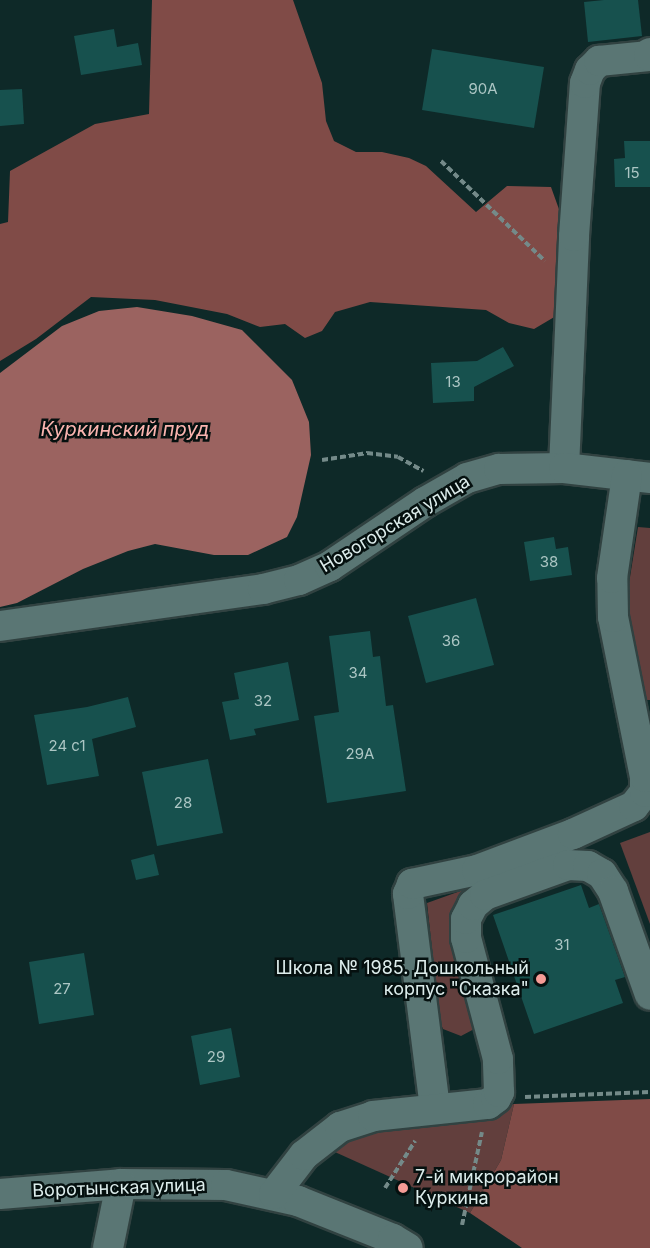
<!DOCTYPE html>
<meta charset="utf-8">
<style>
body{margin:0}
#map{position:relative;width:650px;height:1248px;overflow:hidden;background:#0e2928;font-family:Inter,sans-serif}
div>[style]{position:absolute}
.green>*{inset:0;background:#623f3d}
.forest>*{inset:0;background:#804b47}
.water>*{inset:0;background:#9b6360}
.building>*{inset:0;background:#17514e}
.path>*{height:4px;margin-top:-2px;transform-origin:0;background:repeating-linear-gradient(90deg,#748a89 0 6px,transparent 0 9px)}
.roads{filter:drop-shadow(2px 0 #314241) drop-shadow(-2px 0 #314241) drop-shadow(0 2px #314241) drop-shadow(0 -2px #314241)}
.minor>*{height:30px;margin:-15px;padding:0 15px;transform-origin:15px;border-radius:15px;background:#5a7674}
.dots>*{width:16px;height:16px;translate:-50% -50%;box-sizing:border-box;border:3px solid #05100f;border-radius:50%}
span{translate:-50% -50%;white-space:nowrap;text-align:center;line-height:1.15;-webkit-text-stroke:5px #05100f;paint-order:stroke}
.number-label{font-size:15px;color:#acc6c4}
.number-label span{-webkit-text-stroke-width:0}
.street-label{font-size:18px;color:#ddedec}
.poi-label{font-size:18px;color:#ddedec}
.right{translate:-100% -50%;text-align:right}
.left{translate:0 -50%;text-align:left}
.water-label{font-size:20px;color:#fab4af;font-style:italic}
</style>
<div id="map">
<div class="green">
<i style="clip-path:polygon(638px 527px,650px 528px,650px 700px,646px 700px,626px 602px)"></i>
<i style="clip-path:polygon(650px 832px,650px 924px,620px 843px)"></i>
<i style="clip-path:polygon(466px 889px,460px 903px,478px 1027px,461px 1036px,443px 1029px,440px 1022px,427px 903px)"></i>
<i style="clip-path:polygon(514px 1104px,501px 1160px,470px 1213px,326px 1148px,385px 1122px)"></i>
</div>
<div class="forest">
<i style="clip-path:polygon(152px 0,293px 0,322px 83px,326px 121px,334px 141px,356px 152px,382px 152px,409px 158px,426px 166px,476px 212px,507px 186px,551px 187px,565px 226px,556px 316px,534px 329px,509px 323px,486px 310px,370px 302px,335px 312px,322px 331px,305px 338px,285px 324px,260px 327px,227px 314px,155px 300px,91px 297px,36px 339px,0 361px,0 224px,8px 222px,10px 171px,95px 124px,149px 114px)"></i>
<i style="clip-path:polygon(650px 1099px,650px 1248px,522px 1248px,470px 1213px,501px 1160px,514px 1104px)"></i>
</div>
<div class="water">
<i style="clip-path:polygon(137px 307px,192px 316px,242px 330px,292px 380px,309px 422px,311px 455px,297px 517px,287px 537px,248px 555px,214px 555px,155px 544px,128px 551px,83px 569px,17px 603px,0 607px,0 373px,62px 326px,99px 311px)"></i>
</div>
<div class="building">
<i style="clip-path:polygon(604px 0,638px 0,642px 36px,588px 42px,584px 2px)"></i>
<i style="clip-path:polygon(114px 29px,117px 47px,138px 43px,142px 65px,81px 75px,74px 36px)"></i>
<i style="clip-path:polygon(432px 49px,544px 67px,534px 128px,422px 110px)"></i>
<i style="clip-path:polygon(22px 89px,24px 124px,0 126px,0 90px)"></i>
<i style="clip-path:polygon(624px 141px,650px 141px,650px 187px,615px 187px,614px 159px,625px 158px)"></i>
<i style="clip-path:polygon(503px 347px,514px 366px,474px 387px,474px 401px,433px 403px,431px 363px,477px 361px)"></i>
<i style="clip-path:polygon(554px 537px,556px 549px,568px 547px,572px 575px,530px 581px,524px 542px)"></i>
<i style="clip-path:polygon(476px 598px,494px 665px,426px 683px,408px 616px)"></i>
<i style="clip-path:polygon(370px 631px,373px 657px,380px 656px,386px 706px,393px 705px,406px 791px,327px 803px,314px 716px,339px 712px,329px 636px)"></i>
<i style="clip-path:polygon(288px 662px,299px 720px,254px 729px,256px 735px,230px 740px,222px 702px,239px 699px,234px 673px)"></i>
<i style="clip-path:polygon(128px 697px,136px 727px,92px 739px,99px 776px,47px 785px,34px 715px,87px 707px)"></i>
<i style="clip-path:polygon(208px 759px,223px 833px,157px 846px,142px 772px)"></i>
<i style="clip-path:polygon(154px 854px,159px 875px,136px 880px,131px 860px)"></i>
<i style="clip-path:polygon(581px 885px,589px 908px,599px 904px,625px 977px,615px 980px,623px 1003px,534px 1034px,493px 915px)"></i>
<i style="clip-path:polygon(84px 953px,94px 1015px,39px 1024px,29px 962px)"></i>
<i style="clip-path:polygon(231px 1028px,240px 1077px,200px 1085px,191px 1036px)"></i>
</div>
<div class="path">
<i style="left:441px;top:161px;width:144px;rotate:43.9deg"></i>
<i style="left:322px;top:460px;width:46px;rotate:-8.8deg"></i>
<i style="left:367px;top:453px;width:31px;rotate:7deg"></i>
<i style="left:398px;top:457px;width:29px;rotate:29deg"></i>
<i style="left:525px;top:1097px;width:125px;rotate:-2.3deg"></i>
<i style="left:385px;top:1188px;width:56px;rotate:-57.4deg"></i>
<i style="left:462px;top:1225px;width:95px;rotate:-77.9deg"></i>
</div>
<div class="roads">
<div class="minor">
<i style="left:564px;top:468px;width:232px;rotate:-87.5deg"></i>
<i style="left:574px;top:236px;width:153px;rotate:-85.9deg"></i>
<i style="left:585px;top:83px;width:14px;rotate:-69deg"></i>
<i style="left:590px;top:70px;width:13px;rotate:-45deg"></i>
<i style="left:599px;top:61px;width:50px;rotate:-5.7deg"></i>
<i style="left:649px;top:56px;width:3px;rotate:-72deg"></i>
<i style="left:0;top:626px;width:266px;rotate:-8deg"></i>
<i style="left:263px;top:589px;width:37px;rotate:-14deg"></i>
<i style="left:299px;top:580px;width:34px;rotate:-24deg"></i>
<i style="left:330px;top:566px;width:115px;rotate:-34deg"></i>
<i style="left:425px;top:502px;width:48px;rotate:-29.7deg"></i>
<i style="left:467px;top:478px;width:33px;rotate:-16deg"></i>
<i style="left:499px;top:469px;width:65px;rotate:-0.9deg"></i>
<i style="left:564px;top:468px;width:87px;rotate:6.6deg"></i>
<i style="left:435px;top:1108px;width:216px;rotate:-97.2deg"></i>
<i style="left:408px;top:894px;width:11px;rotate:-68deg"></i>
<i style="left:412px;top:884px;width:66px;rotate:-12.2deg"></i>
<i style="left:477px;top:870px;width:103px;rotate:-20.6deg"></i>
<i style="left:573px;top:834px;width:67px;rotate:-24.7deg"></i>
<i style="left:634px;top:806px;width:18px;rotate:-52deg"></i>
<i style="left:645px;top:792px;width:15px;rotate:-90deg"></i>
<i style="left:645px;top:777px;width:163px;rotate:-101.3deg"></i>
<i style="left:613px;top:617px;width:39px;rotate:-91deg"></i>
<i style="left:612px;top:578px;width:104px;rotate:-81.7deg"></i>
<i style="left:0;top:1194px;width:121px;rotate:-4.7deg"></i>
<i style="left:121px;top:1184px;width:105px;rotate:0.5deg"></i>
<i style="left:226px;top:1185px;width:74px;rotate:12.5deg"></i>
<i style="left:298px;top:1201px;width:102px;rotate:21.8deg"></i>
<i style="left:393px;top:1239px;width:17px;rotate:31deg"></i>
<i style="left:274px;top:1194px;width:49px;rotate:-52.4deg"></i>
<i style="left:304px;top:1155px;width:46px;rotate:-37.9deg"></i>
<i style="left:340px;top:1127px;width:35px;rotate:-18deg"></i>
<i style="left:373px;top:1116px;width:116px;rotate:-6deg"></i>
<i style="left:488px;top:1104px;width:10px;rotate:-37deg"></i>
<i style="left:496px;top:1098px;width:7px;rotate:-63deg"></i>
<i style="left:499px;top:1092px;width:33px;rotate:-92deg"></i>
<i style="left:498px;top:1059px;width:125px;rotate:-104.8deg"></i>
<i style="left:466px;top:938px;width:19px;rotate:-90deg"></i>
<i style="left:466px;top:919px;width:16px;rotate:-63deg"></i>
<i style="left:473px;top:905px;width:16px;rotate:-40deg"></i>
<i style="left:485px;top:895px;width:88px;rotate:-19.9deg"></i>
<i style="left:568px;top:865px;width:20px;rotate:3deg"></i>
<i style="left:588px;top:866px;width:16px;rotate:30deg"></i>
<i style="left:602px;top:874px;width:20px;rotate:57deg"></i>
<i style="left:613px;top:891px;width:110px;rotate:70.4deg"></i>
<i style="left:108px;top:1248px;width:65px;rotate:-78.5deg"></i>
</div>
</div>
<div class="dots">
<i style="left:541px;top:979px;background:#f59c96"></i>
<i style="left:403px;top:1188px;background:#f59c96"></i>
</div>
<div class="number-label">
<span style="left:483px;top:89px">90А</span>
<span style="left:632px;top:173px">15</span>
<span style="left:453px;top:382px">13</span>
<span style="left:549px;top:562px">38</span>
<span style="left:451px;top:641px">36</span>
<span style="left:358px;top:673px">34</span>
<span style="left:263px;top:701px">32</span>
<span style="left:67px;top:746px">24 с1</span>
<span style="left:360px;top:754px">29А</span>
<span style="left:183px;top:803px">28</span>
<span style="left:562px;top:945px">31</span>
<span style="left:62px;top:989px">27</span>
<span style="left:216px;top:1057px">29</span>
</div>
<div class="street-label">
<span style="left:395px;top:524px;rotate:-31deg">Новогорская улица</span>
<span style="left:119px;top:1188px;rotate:-2deg">Воротынская улица</span>
</div>
<div class="poi-label">
<span class="right" style="left:529px;top:979px">Школа № 1985. Дошкольный<br>корпус "Сказка"</span>
<span class="left" style="left:415px;top:1188px">7-й микрорайон<br>Куркина</span>
</div>
<div class="water-label">
<span style="left:125px;top:429px">Куркинский пруд</span>
</div>
</div>
